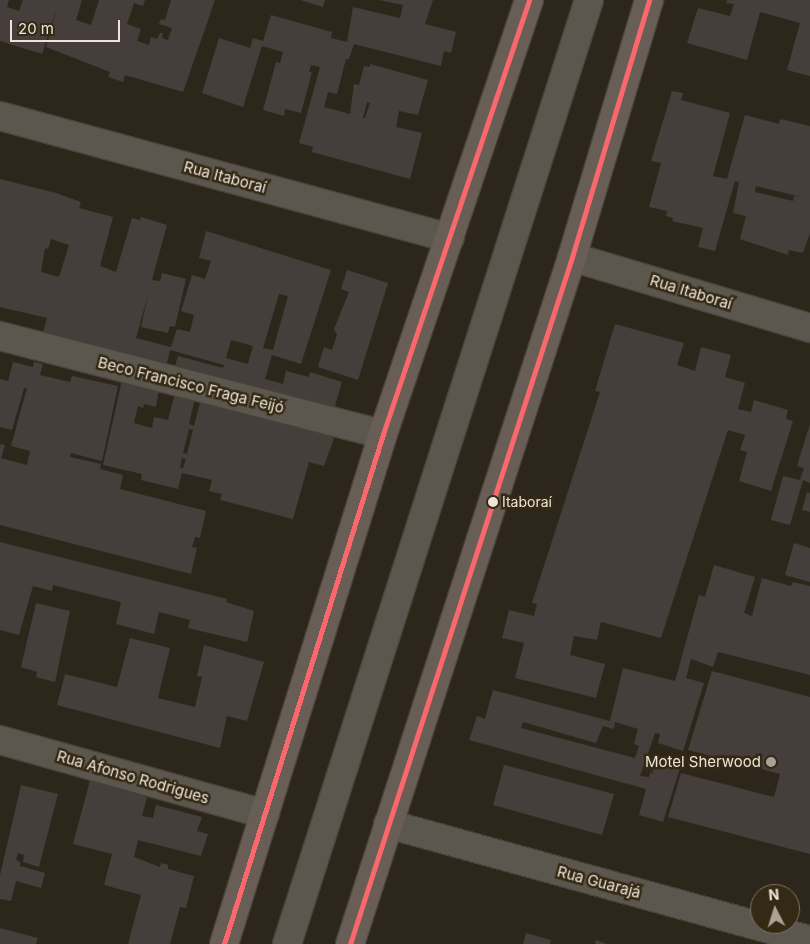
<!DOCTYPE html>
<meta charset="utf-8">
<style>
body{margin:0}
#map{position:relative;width:810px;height:944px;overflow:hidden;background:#2d271b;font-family:Inter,sans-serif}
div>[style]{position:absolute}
.building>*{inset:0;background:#453e3b}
.roads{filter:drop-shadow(1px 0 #48423a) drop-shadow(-1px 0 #48423a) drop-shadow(0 1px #48423a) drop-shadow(0 -1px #48423a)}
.minor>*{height:28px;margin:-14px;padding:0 14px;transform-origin:14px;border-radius:14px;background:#5c574e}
.major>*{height:28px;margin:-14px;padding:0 14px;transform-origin:14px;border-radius:14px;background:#685e55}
.bus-1>*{height:5px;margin:-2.5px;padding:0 2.5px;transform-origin:2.5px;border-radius:2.5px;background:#fa676c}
.dots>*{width:14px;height:14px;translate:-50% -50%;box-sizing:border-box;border:2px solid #342914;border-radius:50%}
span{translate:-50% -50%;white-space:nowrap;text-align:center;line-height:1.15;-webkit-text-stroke:5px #342914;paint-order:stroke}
.bus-label{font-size:14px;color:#ece4d8}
.left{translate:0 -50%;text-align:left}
.street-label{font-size:15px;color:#ece4d8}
.poi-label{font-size:15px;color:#ece4d8}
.right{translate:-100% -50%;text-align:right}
.north{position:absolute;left:750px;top:884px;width:50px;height:50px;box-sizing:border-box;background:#342914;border:1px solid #7e7462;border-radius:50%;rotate:355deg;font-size:14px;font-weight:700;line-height:20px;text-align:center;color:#ece4d8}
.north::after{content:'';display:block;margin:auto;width:18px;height:22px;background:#a9a296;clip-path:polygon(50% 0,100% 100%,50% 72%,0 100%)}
.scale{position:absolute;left:10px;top:20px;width:110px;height:22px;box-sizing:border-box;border:2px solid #ece4d8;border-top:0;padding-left:6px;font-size:15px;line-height:18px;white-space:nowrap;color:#ece4d8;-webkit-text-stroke:4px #342914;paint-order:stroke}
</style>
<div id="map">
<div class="building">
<i style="clip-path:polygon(0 0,9px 0,7px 7px,19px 11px,23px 0,82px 0,76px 20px,91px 25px,99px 0,145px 0,143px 6px,134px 3px,127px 24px,141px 29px,137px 41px,149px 45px,151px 37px,157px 39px,160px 33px,163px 33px,162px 38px,168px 40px,172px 28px,159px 24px,161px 19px,165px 20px,171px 0,215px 0,183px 92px,125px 75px,123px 82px,108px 77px,110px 72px,46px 47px,58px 5px,42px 54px,0 41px)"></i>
<i style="clip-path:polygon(300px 0,325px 0,323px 7px)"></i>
<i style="clip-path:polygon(evenodd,379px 0,433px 0,425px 24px,456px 32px,451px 53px,444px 51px,441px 66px,354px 44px,349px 59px,346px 59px,337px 94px,328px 92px,324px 107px,350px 114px,354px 84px,359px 85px,364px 66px,370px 67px,370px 64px,428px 80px,418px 115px,399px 111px,396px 127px,422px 133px,410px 179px,312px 152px,313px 147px,299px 143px,320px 67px,311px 65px,309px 72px,312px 72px,301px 113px,285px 109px,284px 116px,263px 110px,276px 62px,280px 63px,283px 52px,262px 46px,243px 107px,202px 93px,219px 38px,250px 48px,253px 38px,263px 41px,271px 15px,332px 32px,331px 38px,347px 42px,353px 7px,400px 18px,403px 5px,379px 0,367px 102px,370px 103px,365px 118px,363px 118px,367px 102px)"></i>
<i style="clip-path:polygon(727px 0,810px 0,810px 76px,787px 70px,800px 23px,760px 12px,747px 60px,687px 43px,698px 8px,730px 16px,734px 4px,726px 3px)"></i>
<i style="clip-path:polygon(evenodd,672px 91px,683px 93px,681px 100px,730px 113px,713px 176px,727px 179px,745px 115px,779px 124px,780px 119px,810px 126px,810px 233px,803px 253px,789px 250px,788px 255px,740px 239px,746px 216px,733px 213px,739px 182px,735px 181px,715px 251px,698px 247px,703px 228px,672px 221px,673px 218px,666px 216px,667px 211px,649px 207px,661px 163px,651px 161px,672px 91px,756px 186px,802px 197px,794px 196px,793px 201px,755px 192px,756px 186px)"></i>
<i style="clip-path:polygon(evenodd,0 179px,56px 193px,81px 202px,79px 208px,113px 217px,100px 266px,116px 272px,132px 218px,140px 220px,141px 217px,167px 225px,152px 280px,160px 281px,162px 273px,186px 279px,175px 327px,170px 326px,168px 333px,141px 327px,148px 295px,136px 338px,171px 347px,177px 329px,190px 332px,194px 315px,181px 311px,192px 275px,205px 279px,211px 261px,199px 258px,206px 231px,331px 270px,301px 364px,272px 355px,265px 379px,283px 384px,286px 371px,309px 377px,310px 372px,342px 382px,333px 412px,174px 370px,178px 356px,223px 368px,224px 365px,170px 350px,166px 368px,42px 336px,47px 318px,0 307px,0 179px,51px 239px,69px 245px,59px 277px,41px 272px,45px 248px,48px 249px,51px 239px,0 179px,279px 294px,288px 296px,273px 350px,263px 348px,279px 294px,0 179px,231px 340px,253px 346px,248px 364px,226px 358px,231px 340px)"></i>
<i style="clip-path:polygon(347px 270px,388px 283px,358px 380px,318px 367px,324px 347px,332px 350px,337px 335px,334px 329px,349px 292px,341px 289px)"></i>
<i style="clip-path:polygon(615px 324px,684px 343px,677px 365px,695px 371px,701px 347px,731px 355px,725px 377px,745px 383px,738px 409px,751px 412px,754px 400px,788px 410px,786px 419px,793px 421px,771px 491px,739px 481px,747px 452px,740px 450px,745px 435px,728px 430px,661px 638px,601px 622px,597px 640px,574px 636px,570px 655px,605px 664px,596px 698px,515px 678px,524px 643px,502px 638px,509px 610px,534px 616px,537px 604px,532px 603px,600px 392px,595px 391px)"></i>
<i style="clip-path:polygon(13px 362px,33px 367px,34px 362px,43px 364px,40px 375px,70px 382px,72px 376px,118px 386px,102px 461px,71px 453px,70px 457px,101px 464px,100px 469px,123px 475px,120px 489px,206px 511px,200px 538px,195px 537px,192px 547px,197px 548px,191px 574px,0 525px,0 444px,5px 445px,1px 458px,27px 465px,30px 451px,11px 446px,27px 388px,24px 388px,12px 430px,0 427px,0 379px,8px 381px)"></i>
<i style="clip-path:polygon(evenodd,122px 380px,159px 389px,156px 407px,144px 404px,143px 408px,138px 406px,134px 423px,152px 428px,154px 417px,168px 420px,175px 393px,195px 398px,189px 424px,194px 426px,201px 399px,336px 433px,324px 466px,309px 462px,293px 519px,220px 500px,222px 494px,209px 491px,212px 480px,182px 473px,178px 489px,141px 480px,142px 474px,103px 465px,122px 380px,189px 429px,193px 430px,187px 454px,183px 453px,189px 429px,122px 380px,182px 458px,186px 459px,183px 468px,180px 468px,182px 458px)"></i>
<i style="clip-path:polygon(810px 424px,810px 483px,803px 480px,790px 525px,771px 520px,783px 476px,800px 480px,804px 468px,797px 466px)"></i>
<i style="clip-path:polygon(807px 492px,810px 493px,810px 512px,802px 510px)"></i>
<i style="clip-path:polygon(0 542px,227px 599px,226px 602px,254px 611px,247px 642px,188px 628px,190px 620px,159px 612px,154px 634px,116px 624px,121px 602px,53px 585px,52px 591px,33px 586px,19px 635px,0 630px)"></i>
<i style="clip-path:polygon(794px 543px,810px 548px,810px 582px,785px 575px)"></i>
<i style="clip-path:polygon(evenodd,714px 565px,755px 577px,744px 613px,752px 616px,762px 578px,791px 586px,793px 582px,810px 586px,810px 675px,718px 652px,713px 667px,691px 659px,686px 678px,704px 683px,683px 751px,658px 743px,660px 734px,655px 733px,640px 776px,649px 777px,655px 755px,681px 765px,663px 822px,639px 815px,646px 789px,469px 740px,477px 716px,485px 719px,493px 690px,610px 721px,623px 668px,675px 681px,699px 595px,705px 597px,714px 565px,523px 722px,596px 743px,603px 726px,614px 729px,615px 722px,638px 729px,634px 744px,639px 746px,635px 758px,521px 728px,523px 722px)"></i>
<i style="clip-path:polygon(36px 603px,70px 611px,55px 682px,36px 677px,37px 672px,21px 667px)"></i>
<i style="clip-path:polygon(130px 638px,170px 648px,158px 698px,195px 707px,202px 677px,197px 676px,204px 645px,264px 662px,247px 721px,227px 716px,220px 748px,57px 705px,65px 674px,117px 687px)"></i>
<i style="clip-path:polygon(712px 671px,810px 697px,810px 854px,668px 817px,681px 773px,774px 797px,780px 774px,688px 750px)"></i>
<i style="clip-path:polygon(504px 765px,614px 794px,602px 835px,493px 805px)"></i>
<i style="clip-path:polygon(90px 780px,147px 797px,142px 816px,153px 818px,156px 805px,202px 817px,197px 831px,208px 834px,201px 856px,138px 840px,134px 857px,160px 867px,161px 863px,168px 865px,168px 869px,194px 876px,186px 908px,180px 907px,170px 944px,128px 944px,141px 895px,104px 885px,112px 854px,73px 844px)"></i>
<i style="clip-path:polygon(21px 785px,58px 794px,39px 867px,23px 862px,24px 855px,18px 853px,16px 860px,20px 862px,20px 866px,45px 873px,41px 888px,16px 881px,11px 901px,0 899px,0 875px)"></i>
<i style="clip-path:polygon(0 928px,38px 938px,36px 944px,0 944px)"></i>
<i style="clip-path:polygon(526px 933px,551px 940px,550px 944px,523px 944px)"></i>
<i style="clip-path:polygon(596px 940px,607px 944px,595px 944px)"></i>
</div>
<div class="roads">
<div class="minor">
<i style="left:0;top:116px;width:466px;rotate:15.2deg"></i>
<i style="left:572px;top:257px;width:248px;rotate:16.6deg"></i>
<i style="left:0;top:336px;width:395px;rotate:14.4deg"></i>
<i style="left:0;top:740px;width:275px;rotate:15.6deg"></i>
<i style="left:388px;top:824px;width:438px;rotate:15.4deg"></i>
<i style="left:287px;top:944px;width:991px;rotate:-72.26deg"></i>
</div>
<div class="major">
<i style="left:224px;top:944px;width:534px;rotate:-72.68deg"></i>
<i style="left:383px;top:434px;width:458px;rotate:-71.4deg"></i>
<i style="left:350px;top:944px;width:722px;rotate:-72.09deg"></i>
<i style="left:572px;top:257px;width:268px;rotate:-73.3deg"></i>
</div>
</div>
<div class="bus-1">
<i style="left:224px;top:944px;width:534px;rotate:-72.68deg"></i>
<i style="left:383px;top:434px;width:458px;rotate:-71.4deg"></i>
<i style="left:350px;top:944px;width:722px;rotate:-72.09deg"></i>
<i style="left:572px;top:257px;width:268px;rotate:-73.3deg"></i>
</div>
<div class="dots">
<i style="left:493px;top:502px;background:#ece4d8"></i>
<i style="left:771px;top:762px;background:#a9a296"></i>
</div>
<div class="bus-label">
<span class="left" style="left:502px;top:502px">Itaboraí</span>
</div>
<div class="street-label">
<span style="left:225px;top:177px;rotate:15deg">Rua Itaboraí</span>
<span style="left:691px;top:292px;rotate:17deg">Rua Itaboraí</span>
<span style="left:191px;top:385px;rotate:14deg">Beco Francisco Fraga Feijó</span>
<span style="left:133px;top:777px;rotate:16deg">Rua Afonso Rodrigues</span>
<span style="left:599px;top:882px;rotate:15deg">Rua Guarajá</span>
</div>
<div class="poi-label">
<span class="right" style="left:761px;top:762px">Motel Sherwood</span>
</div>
<div class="north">N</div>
<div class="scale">20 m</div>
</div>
